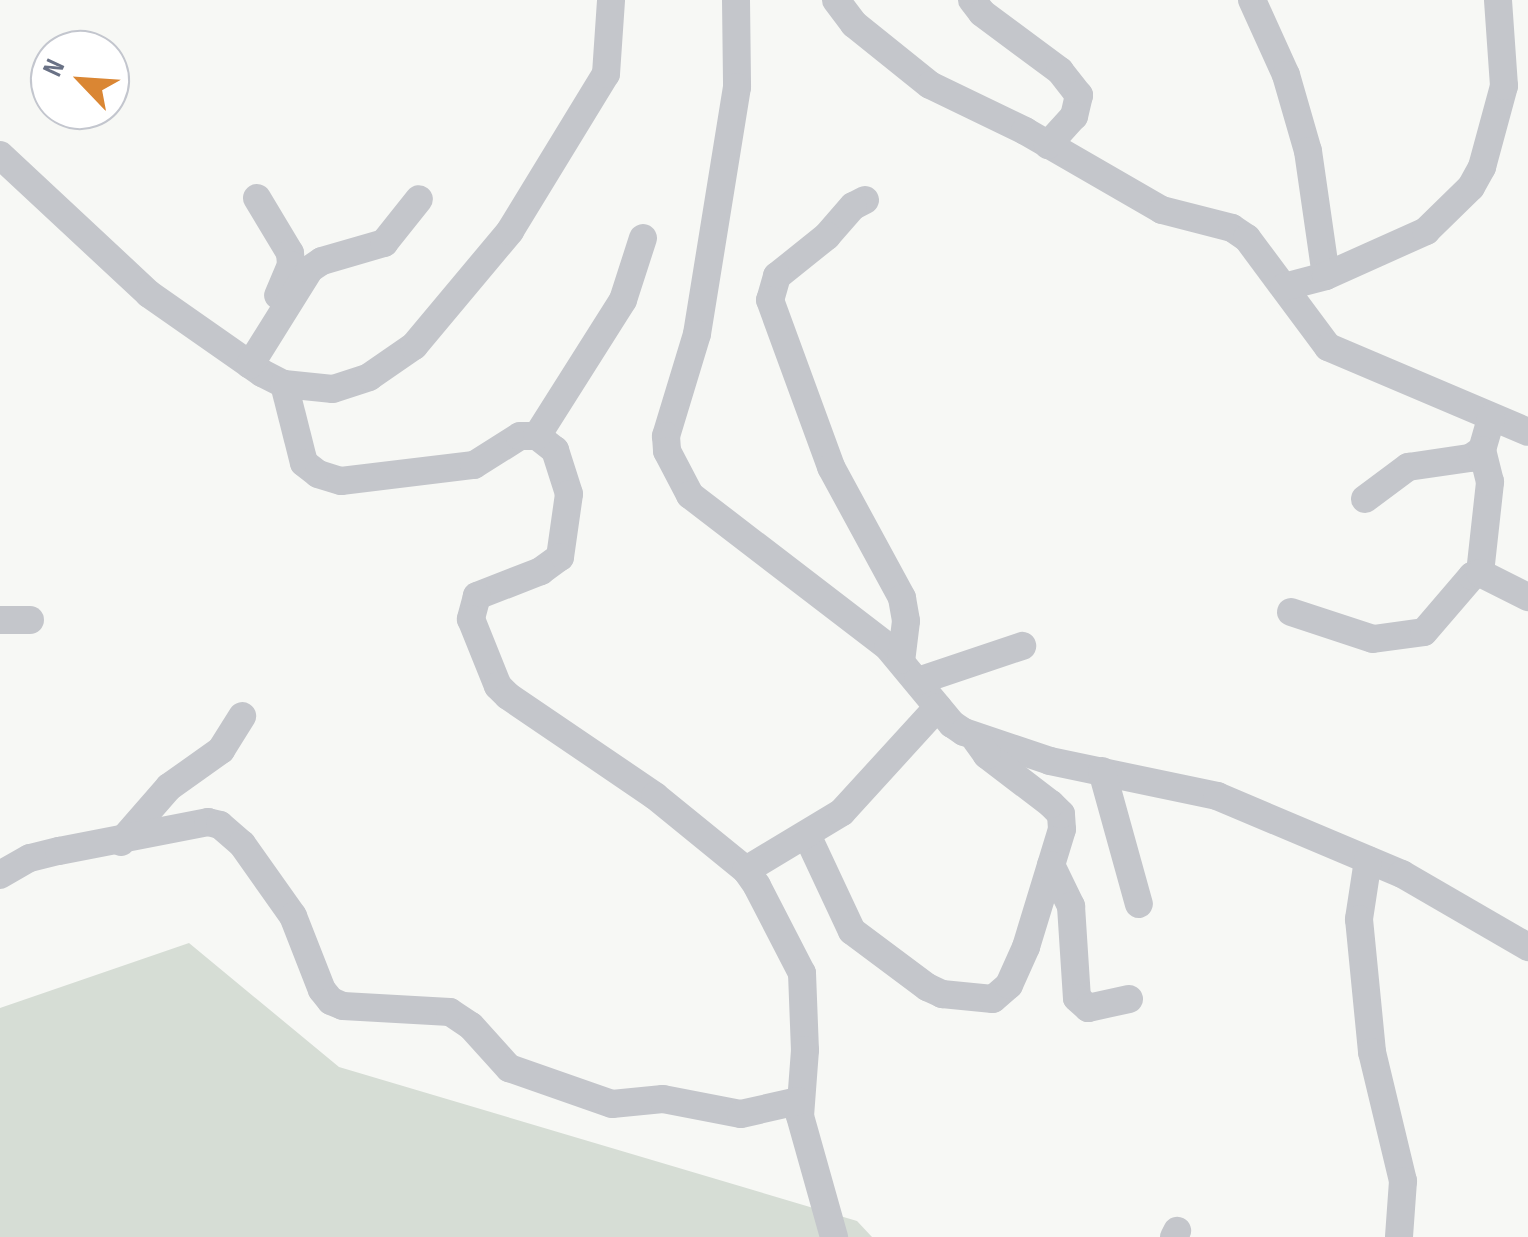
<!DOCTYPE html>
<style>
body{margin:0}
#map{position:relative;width:1528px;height:1237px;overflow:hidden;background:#f7f8f5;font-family:"Sofia Sans Condensed",sans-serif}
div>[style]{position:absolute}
.green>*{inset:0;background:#d6ddd5}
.minor>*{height:28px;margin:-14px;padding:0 14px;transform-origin:14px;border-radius:14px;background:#c4c6cb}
span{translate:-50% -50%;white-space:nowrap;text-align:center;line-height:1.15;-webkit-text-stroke:10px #fff;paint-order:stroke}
.north{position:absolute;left:30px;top:30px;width:100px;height:100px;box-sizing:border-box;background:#fff;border:2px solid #c3c6ce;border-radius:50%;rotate:295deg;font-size:28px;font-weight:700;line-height:40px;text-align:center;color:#697185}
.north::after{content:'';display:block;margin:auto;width:35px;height:45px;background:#da8633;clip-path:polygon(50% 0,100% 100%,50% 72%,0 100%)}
</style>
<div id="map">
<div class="green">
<i style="clip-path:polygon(189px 943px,339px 1067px,857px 1221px,872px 1237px,0 1237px,0 1008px)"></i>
</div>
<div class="minor">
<i style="left:736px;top:0;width:87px;rotate:89.3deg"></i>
<i style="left:737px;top:87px;width:250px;rotate:99.2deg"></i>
<i style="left:697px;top:334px;width:107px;rotate:106.9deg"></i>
<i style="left:666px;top:436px;width:15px;rotate:86deg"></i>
<i style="left:667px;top:451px;width:50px;rotate:62.4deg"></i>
<i style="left:690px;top:495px;width:250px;rotate:37.5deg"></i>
<i style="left:888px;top:647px;width:100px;rotate:50.3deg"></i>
<i style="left:952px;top:724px;width:14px;rotate:34deg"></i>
<i style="left:964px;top:732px;width:91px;rotate:18.6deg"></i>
<i style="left:1050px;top:761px;width:171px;rotate:11.8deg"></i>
<i style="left:1217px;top:796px;width:201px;rotate:22.9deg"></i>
<i style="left:1402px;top:874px;width:146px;rotate:30.1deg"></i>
<i style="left:836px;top:0;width:30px;rotate:53deg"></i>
<i style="left:854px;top:24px;width:97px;rotate:38.8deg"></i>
<i style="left:930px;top:85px;width:106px;rotate:25.8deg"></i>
<i style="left:1025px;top:131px;width:158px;rotate:30deg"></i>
<i style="left:1162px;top:210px;width:72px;rotate:14.4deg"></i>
<i style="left:1232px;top:228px;width:18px;rotate:34deg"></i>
<i style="left:1247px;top:238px;width:136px;rotate:53.4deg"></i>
<i style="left:1328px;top:347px;width:217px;rotate:23deg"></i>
<i style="left:972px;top:0;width:16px;rotate:52deg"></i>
<i style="left:982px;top:13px;width:97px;rotate:36.6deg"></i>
<i style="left:1060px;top:71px;width:31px;rotate:52deg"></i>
<i style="left:1079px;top:95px;width:22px;rotate:103deg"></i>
<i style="left:1074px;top:116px;width:39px;rotate:132deg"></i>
<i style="left:1252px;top:0;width:82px;rotate:65.6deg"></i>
<i style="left:1286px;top:75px;width:79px;rotate:73.9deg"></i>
<i style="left:1308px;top:151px;width:126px;rotate:81.8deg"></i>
<i style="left:0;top:155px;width:204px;rotate:43deg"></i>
<i style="left:149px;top:294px;width:138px;rotate:35deg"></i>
<i style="left:262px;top:373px;width:25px;rotate:27deg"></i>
<i style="left:284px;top:384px;width:49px;rotate:5.8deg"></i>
<i style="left:333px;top:389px;width:38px;rotate:-18deg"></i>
<i style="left:369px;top:377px;width:55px;rotate:-34.6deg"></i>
<i style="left:414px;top:346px;width:150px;rotate:-50.1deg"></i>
<i style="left:510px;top:231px;width:184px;rotate:-58.6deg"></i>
<i style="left:606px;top:74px;width:74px;rotate:-86.1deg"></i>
<i style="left:257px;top:198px;width:64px;rotate:59deg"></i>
<i style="left:290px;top:253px;width:12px;rotate:85deg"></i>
<i style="left:291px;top:265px;width:33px;rotate:113deg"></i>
<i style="left:865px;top:200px;width:13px;rotate:153deg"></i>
<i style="left:853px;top:206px;width:40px;rotate:131deg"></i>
<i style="left:827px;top:236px;width:64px;rotate:141.3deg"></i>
<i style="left:777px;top:276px;width:25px;rotate:106deg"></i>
<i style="left:770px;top:300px;width:178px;rotate:69.9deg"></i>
<i style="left:831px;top:467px;width:149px;rotate:61.5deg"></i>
<i style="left:902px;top:598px;width:23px;rotate:80deg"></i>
<i style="left:906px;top:621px;width:39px;rotate:97deg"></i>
<i style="left:1284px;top:287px;width:43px;rotate:-14.7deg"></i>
<i style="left:1326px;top:276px;width:110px;rotate:-24.2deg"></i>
<i style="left:1426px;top:231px;width:63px;rotate:-44.4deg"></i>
<i style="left:1471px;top:187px;width:23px;rotate:-61deg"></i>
<i style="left:1482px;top:167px;width:84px;rotate:-74.8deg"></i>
<i style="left:1504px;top:86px;width:86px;rotate:-94deg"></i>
<i style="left:250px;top:365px;width:113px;rotate:-58deg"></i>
<i style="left:310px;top:269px;width:14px;rotate:-34deg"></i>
<i style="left:322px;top:261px;width:65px;rotate:-16.2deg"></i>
<i style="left:384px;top:243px;width:56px;rotate:-51.5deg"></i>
<i style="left:284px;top:384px;width:81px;rotate:75.8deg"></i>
<i style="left:304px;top:463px;width:18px;rotate:38deg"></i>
<i style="left:318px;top:474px;width:24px;rotate:17deg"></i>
<i style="left:341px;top:481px;width:134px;rotate:-6.9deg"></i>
<i style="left:474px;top:465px;width:54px;rotate:-32.2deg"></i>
<i style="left:520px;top:436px;width:17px"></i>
<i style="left:537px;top:436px;width:23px;rotate:38deg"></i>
<i style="left:555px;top:450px;width:46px;rotate:72.3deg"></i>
<i style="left:569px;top:494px;width:64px;rotate:98.1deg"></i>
<i style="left:560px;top:557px;width:24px;rotate:144deg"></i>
<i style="left:541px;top:571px;width:69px;rotate:158.7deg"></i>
<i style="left:477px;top:596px;width:24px;rotate:105deg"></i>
<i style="left:471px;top:619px;width:72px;rotate:68.1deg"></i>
<i style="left:498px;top:686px;width:14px;rotate:45deg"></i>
<i style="left:508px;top:696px;width:178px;rotate:34.2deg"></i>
<i style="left:655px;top:796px;width:117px;rotate:39.1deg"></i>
<i style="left:746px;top:870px;width:19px;rotate:55deg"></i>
<i style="left:757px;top:886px;width:98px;rotate:62.7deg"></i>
<i style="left:802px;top:973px;width:77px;rotate:87.8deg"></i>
<i style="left:805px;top:1050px;width:66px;rotate:94.3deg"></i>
<i style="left:800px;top:1116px;width:126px;rotate:74.3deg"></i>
<i style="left:537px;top:436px;width:161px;rotate:-57.7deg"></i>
<i style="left:623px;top:300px;width:65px;rotate:-72.1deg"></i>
<i style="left:1365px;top:499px;width:54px;rotate:-36.7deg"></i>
<i style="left:1408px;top:467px;width:63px;rotate:-8.3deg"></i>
<i style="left:1470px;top:458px;width:14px;rotate:-34deg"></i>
<i style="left:1482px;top:450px;width:33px;rotate:-74deg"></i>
<i style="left:1480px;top:573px;width:92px;rotate:-83.7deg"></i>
<i style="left:1490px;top:482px;width:33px;rotate:-104deg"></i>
<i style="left:1291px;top:612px;width:86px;rotate:18.2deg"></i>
<i style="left:1373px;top:639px;width:51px;rotate:-7.8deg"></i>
<i style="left:1424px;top:632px;width:74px;rotate:-49.4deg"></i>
<i style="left:1472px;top:576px;width:9px;rotate:-21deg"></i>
<i style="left:1480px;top:573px;width:54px;rotate:26.6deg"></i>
<i style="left:0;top:620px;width:30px"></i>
<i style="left:918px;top:681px;width:110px;rotate:-18.6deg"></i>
<i style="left:1102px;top:771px;width:138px;rotate:74.5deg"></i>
<i style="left:807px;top:835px;width:106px;rotate:64.9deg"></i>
<i style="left:852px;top:931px;width:94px;rotate:36.7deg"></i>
<i style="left:927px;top:987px;width:17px;rotate:25deg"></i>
<i style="left:942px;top:994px;width:51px;rotate:5.6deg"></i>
<i style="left:993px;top:999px;width:21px;rotate:-41deg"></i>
<i style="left:1009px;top:985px;width:42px;rotate:-65.9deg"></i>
<i style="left:1026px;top:947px;width:123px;rotate:-73deg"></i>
<i style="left:1062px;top:829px;width:15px;rotate:-94deg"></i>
<i style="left:1061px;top:814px;width:14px;rotate:-135deg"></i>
<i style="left:1051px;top:804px;width:81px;rotate:-142.6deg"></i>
<i style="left:987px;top:755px;width:19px;rotate:-126deg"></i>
<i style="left:121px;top:842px;width:73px;rotate:-48.9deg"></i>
<i style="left:169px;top:787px;width:64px;rotate:-35.4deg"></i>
<i style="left:221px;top:750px;width:40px;rotate:-58deg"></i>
<i style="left:1368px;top:860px;width:60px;rotate:98.7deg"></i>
<i style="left:1359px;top:919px;width:134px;rotate:84.4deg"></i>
<i style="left:1372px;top:1052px;width:133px;rotate:76.5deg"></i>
<i style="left:1403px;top:1181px;width:56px;rotate:94.1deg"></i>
<i style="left:1051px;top:865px;width:46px;rotate:64deg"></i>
<i style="left:1071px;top:906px;width:92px;rotate:86.3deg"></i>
<i style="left:1077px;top:998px;width:15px;rotate:42deg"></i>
<i style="left:1088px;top:1008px;width:42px;rotate:-12.4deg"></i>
<i style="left:746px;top:870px;width:112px;rotate:-31.1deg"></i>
<i style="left:842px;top:812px;width:142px;rotate:-47.6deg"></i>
<i style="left:0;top:875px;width:34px;rotate:-30deg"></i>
<i style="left:30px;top:858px;width:30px;rotate:-14deg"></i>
<i style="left:59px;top:851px;width:152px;rotate:-11deg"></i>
<i style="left:208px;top:822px;width:12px;rotate:14deg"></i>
<i style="left:220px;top:825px;width:29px;rotate:41deg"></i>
<i style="left:242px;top:844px;width:88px;rotate:54.7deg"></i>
<i style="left:293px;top:916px;width:79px;rotate:68.6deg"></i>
<i style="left:322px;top:990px;width:14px;rotate:51deg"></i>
<i style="left:331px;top:1001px;width:13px;rotate:23deg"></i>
<i style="left:343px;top:1006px;width:107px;rotate:3.2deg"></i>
<i style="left:450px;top:1012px;width:25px;rotate:34deg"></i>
<i style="left:471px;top:1026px;width:57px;rotate:47.9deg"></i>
<i style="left:509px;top:1068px;width:109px;rotate:19.3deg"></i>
<i style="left:612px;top:1104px;width:51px;rotate:-5.6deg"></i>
<i style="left:663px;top:1099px;width:79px;rotate:10.9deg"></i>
<i style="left:741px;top:1114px;width:58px;rotate:-12.8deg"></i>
<i style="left:1174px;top:1237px;width:7px;rotate:-63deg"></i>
</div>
<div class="north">N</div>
</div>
